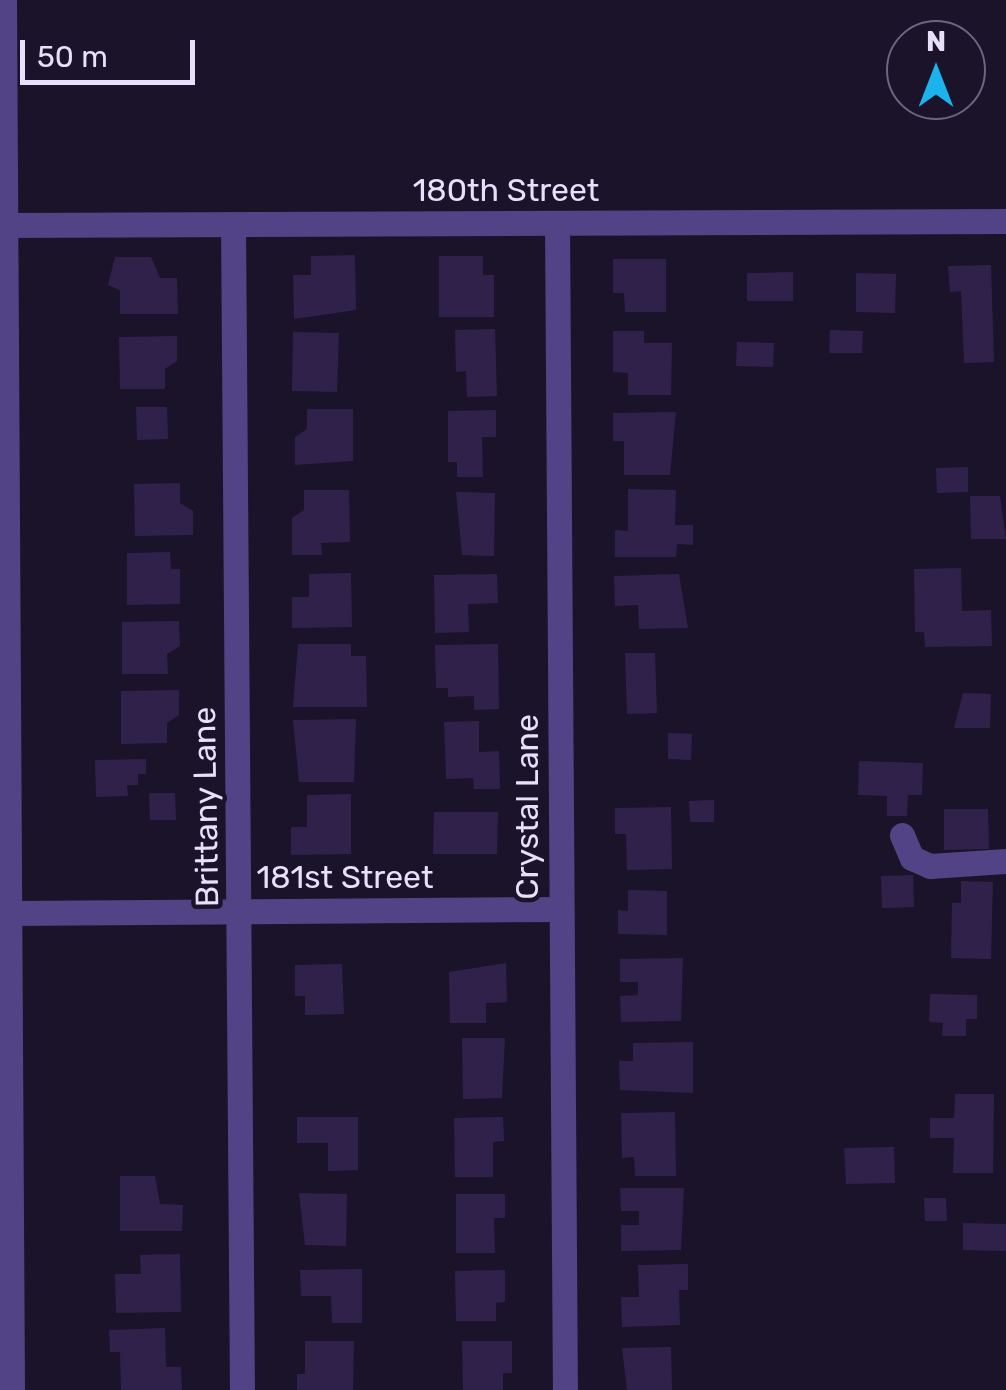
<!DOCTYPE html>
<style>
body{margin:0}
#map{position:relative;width:1006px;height:1390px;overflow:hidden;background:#1b132a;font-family:Rubik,sans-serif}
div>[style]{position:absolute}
.building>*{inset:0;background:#30214a}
.minor>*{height:25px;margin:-12.5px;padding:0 12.5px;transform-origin:12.5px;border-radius:12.5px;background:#514385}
span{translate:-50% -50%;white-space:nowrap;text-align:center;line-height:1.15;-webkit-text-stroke:9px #1b132a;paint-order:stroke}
.street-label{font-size:32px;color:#e8dffc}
.north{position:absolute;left:886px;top:20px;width:100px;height:100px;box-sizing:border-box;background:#1b132a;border:2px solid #6d657e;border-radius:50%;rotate:0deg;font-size:28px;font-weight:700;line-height:40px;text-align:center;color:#e8dffc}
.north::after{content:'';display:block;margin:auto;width:35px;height:45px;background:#1bb3ec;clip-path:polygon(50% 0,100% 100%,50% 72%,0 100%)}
.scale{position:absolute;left:20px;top:40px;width:175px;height:45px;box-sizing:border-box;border:5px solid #e8dffc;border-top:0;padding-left:12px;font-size:30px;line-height:35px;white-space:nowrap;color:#e8dffc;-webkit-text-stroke:8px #1b132a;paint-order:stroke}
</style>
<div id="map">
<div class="building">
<i style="clip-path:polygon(355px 255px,356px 310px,294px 319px,293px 275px,311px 275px,311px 256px)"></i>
<i style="clip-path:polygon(439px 256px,483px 256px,483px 275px,494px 275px,494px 317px,439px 317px)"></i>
<i style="clip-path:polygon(115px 257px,151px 257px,160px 278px,177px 278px,178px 314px,120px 314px,120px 290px,108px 285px)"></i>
<i style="clip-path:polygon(613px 259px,666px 259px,666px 312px,625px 312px,624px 293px,613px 293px)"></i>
<i style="clip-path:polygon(991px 265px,994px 362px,964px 363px,961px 291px,950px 292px,948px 266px)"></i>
<i style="clip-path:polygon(793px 272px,793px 301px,747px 301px,747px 273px)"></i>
<i style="clip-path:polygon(856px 273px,896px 274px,895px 313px,856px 312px)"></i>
<i style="clip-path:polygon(495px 329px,497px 396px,467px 397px,466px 371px,456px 372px,455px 330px)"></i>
<i style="clip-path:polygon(830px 330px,863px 331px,862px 353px,829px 353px)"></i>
<i style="clip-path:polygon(613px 331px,644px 331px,644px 343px,672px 343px,671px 395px,628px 395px,628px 373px,613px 372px)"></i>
<i style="clip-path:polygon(293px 332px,339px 333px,337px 392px,292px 391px)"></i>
<i style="clip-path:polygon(177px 336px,177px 361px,165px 369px,165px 389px,120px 389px,119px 337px)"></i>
<i style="clip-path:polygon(737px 342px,774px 343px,773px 367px,736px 366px)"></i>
<i style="clip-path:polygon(136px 407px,167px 407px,168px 439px,137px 440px)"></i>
<i style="clip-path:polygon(307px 409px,353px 409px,353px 461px,295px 465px,295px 437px,307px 429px)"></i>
<i style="clip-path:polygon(496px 410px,496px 437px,482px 437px,483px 477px,457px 477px,457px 462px,448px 462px,448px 411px)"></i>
<i style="clip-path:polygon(676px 412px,670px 475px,624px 475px,624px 441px,613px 441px,613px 413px)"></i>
<i style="clip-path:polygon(968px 467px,968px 492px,937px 493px,936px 468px)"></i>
<i style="clip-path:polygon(180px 483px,180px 503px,193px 511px,193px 535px,135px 536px,134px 484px)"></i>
<i style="clip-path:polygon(628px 489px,676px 490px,675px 525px,693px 525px,693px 545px,677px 544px,676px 557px,615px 557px,615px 530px,628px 531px)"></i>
<i style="clip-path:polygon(304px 490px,349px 490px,350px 542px,321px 543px,322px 555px,292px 555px,292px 518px,304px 510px)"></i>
<i style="clip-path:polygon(456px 492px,495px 493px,494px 556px,462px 555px)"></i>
<i style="clip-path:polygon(970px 496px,1000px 496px,1006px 539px,971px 539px)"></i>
<i style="clip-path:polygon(170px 552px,171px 569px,180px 569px,180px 604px,127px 605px,127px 553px)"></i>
<i style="clip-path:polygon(961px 568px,962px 611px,991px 610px,992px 646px,925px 647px,924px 632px,915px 632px,914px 569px)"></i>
<i style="clip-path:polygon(351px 573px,352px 627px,292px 628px,292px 597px,309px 597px,309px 574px)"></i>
<i style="clip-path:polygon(497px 574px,498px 603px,468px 604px,469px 632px,435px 633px,434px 575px)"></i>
<i style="clip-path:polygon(679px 574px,688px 628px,639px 629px,638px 605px,615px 606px,614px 576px)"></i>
<i style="clip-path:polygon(179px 621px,180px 646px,167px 654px,168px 674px,122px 674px,122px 622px)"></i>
<i style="clip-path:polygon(298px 644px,351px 644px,351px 656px,366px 656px,367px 707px,293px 707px)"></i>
<i style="clip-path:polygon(498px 644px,499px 709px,474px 710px,474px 696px,448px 697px,448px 688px,436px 688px,435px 645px)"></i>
<i style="clip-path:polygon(625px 653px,655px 653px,657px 713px,627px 714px)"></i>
<i style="clip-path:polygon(179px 690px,179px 715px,167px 723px,167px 743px,121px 744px,121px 691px)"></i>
<i style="clip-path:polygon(963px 693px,991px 694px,990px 728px,954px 728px)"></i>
<i style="clip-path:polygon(356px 719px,354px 782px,299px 782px,293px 720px)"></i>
<i style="clip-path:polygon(479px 721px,479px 752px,499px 751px,500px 789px,474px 789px,473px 778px,446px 779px,444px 722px)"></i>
<i style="clip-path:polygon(668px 733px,692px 734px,691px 760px,668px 759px)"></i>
<i style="clip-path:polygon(146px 759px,146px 774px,138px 774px,138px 785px,127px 785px,128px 796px,96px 797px,95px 760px)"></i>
<i style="clip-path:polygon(859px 761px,923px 763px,922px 795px,908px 795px,907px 816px,887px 816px,887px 796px,858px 795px)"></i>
<i style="clip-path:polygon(149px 793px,175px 793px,176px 820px,150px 820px)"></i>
<i style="clip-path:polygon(351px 794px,351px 854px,291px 855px,291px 827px,307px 827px,307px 795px)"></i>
<i style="clip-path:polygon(714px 800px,714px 822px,690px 822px,689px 801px)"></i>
<i style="clip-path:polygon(671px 807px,672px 869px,627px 870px,626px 834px,615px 834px,615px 808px)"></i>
<i style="clip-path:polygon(944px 809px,988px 809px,989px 849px,944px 850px)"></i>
<i style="clip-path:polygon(434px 812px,498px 812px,497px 854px,433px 854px)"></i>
<i style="clip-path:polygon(913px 875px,914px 907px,882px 908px,881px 876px)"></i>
<i style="clip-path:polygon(961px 881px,993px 882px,991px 959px,951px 958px,952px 903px,961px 903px)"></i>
<i style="clip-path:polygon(628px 890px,667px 891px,667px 935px,618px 934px,618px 910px,628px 911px)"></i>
<i style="clip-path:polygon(683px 958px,681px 1021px,621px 1022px,620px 996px,638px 995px,638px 982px,620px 982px,620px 959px)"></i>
<i style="clip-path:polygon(506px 963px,507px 1002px,486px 1003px,486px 1023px,450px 1023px,449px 972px)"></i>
<i style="clip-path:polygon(342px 964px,344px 1014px,305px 1015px,305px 996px,295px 996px,295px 965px)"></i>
<i style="clip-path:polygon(930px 994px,977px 995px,977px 1019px,966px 1019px,966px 1036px,942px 1036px,943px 1023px,929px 1022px)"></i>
<i style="clip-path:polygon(462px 1038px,505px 1038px,502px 1098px,463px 1099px)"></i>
<i style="clip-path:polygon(693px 1042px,693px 1093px,620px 1090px,619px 1061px,633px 1061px,633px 1043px)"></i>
<i style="clip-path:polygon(955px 1094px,994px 1094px,993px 1173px,953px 1173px,954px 1138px,930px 1138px,930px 1118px,954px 1118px)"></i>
<i style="clip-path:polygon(675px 1112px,676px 1176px,635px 1176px,634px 1157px,622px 1158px,621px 1113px)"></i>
<i style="clip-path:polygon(297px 1117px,358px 1117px,358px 1170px,328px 1171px,328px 1143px,297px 1143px)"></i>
<i style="clip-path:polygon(503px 1117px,504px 1141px,493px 1142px,493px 1177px,455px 1177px,454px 1118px)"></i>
<i style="clip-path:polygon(894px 1147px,895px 1183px,846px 1184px,844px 1148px)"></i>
<i style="clip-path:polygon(120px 1176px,155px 1176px,160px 1204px,183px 1205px,182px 1231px,120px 1231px)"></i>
<i style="clip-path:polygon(620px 1188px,684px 1188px,681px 1250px,621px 1251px,621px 1225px,639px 1225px,639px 1211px,621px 1211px)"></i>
<i style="clip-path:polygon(299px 1193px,347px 1194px,346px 1246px,305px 1245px)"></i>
<i style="clip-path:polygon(456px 1194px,505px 1194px,505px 1218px,494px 1218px,495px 1253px,456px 1253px)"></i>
<i style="clip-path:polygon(924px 1198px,946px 1198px,947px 1221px,925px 1221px)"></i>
<i style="clip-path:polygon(963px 1223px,1006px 1224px,1006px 1251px,963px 1250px)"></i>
<i style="clip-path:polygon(180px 1254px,181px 1312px,116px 1313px,115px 1274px,141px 1274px,140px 1255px)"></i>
<i style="clip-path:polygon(688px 1264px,688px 1290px,679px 1290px,680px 1325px,622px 1327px,621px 1297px,639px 1297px,638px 1265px)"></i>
<i style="clip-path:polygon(362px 1269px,362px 1323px,332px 1323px,331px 1296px,301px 1296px,300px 1270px)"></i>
<i style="clip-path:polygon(505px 1270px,505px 1302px,496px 1303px,496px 1321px,456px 1321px,455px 1271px)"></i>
<i style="clip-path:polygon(165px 1328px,166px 1367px,181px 1367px,182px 1390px,121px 1390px,120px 1352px,110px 1352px,109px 1330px)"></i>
<i style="clip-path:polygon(305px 1341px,354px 1341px,353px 1390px,297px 1390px,297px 1374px,305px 1374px)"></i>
<i style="clip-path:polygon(462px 1341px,512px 1341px,512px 1373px,503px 1373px,503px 1390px,463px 1390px)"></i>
<i style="clip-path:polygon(671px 1347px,672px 1390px,627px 1390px,622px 1348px)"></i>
</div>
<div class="minor">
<i style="left:4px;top:0;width:1390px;rotate:89.67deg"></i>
<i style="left:557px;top:223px;width:1167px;rotate:89.61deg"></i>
<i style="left:233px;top:224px;width:1166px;rotate:89.56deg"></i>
<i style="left:6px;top:225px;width:1000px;rotate:-0.23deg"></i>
<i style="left:902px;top:835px;width:25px;rotate:67deg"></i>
<i style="left:912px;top:858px;width:20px;rotate:24deg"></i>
<i style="left:930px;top:866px;width:76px;rotate:-3.8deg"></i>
<i style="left:9px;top:913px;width:552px;rotate:-0.42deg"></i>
</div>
<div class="street-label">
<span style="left:506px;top:190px">180th Street</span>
<span style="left:206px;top:807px;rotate:-91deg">Brittany Lane</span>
<span style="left:527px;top:807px;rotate:-90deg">Crystal Lane</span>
<span style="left:345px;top:877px">181st Street</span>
</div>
<div class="north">N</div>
<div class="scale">50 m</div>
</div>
